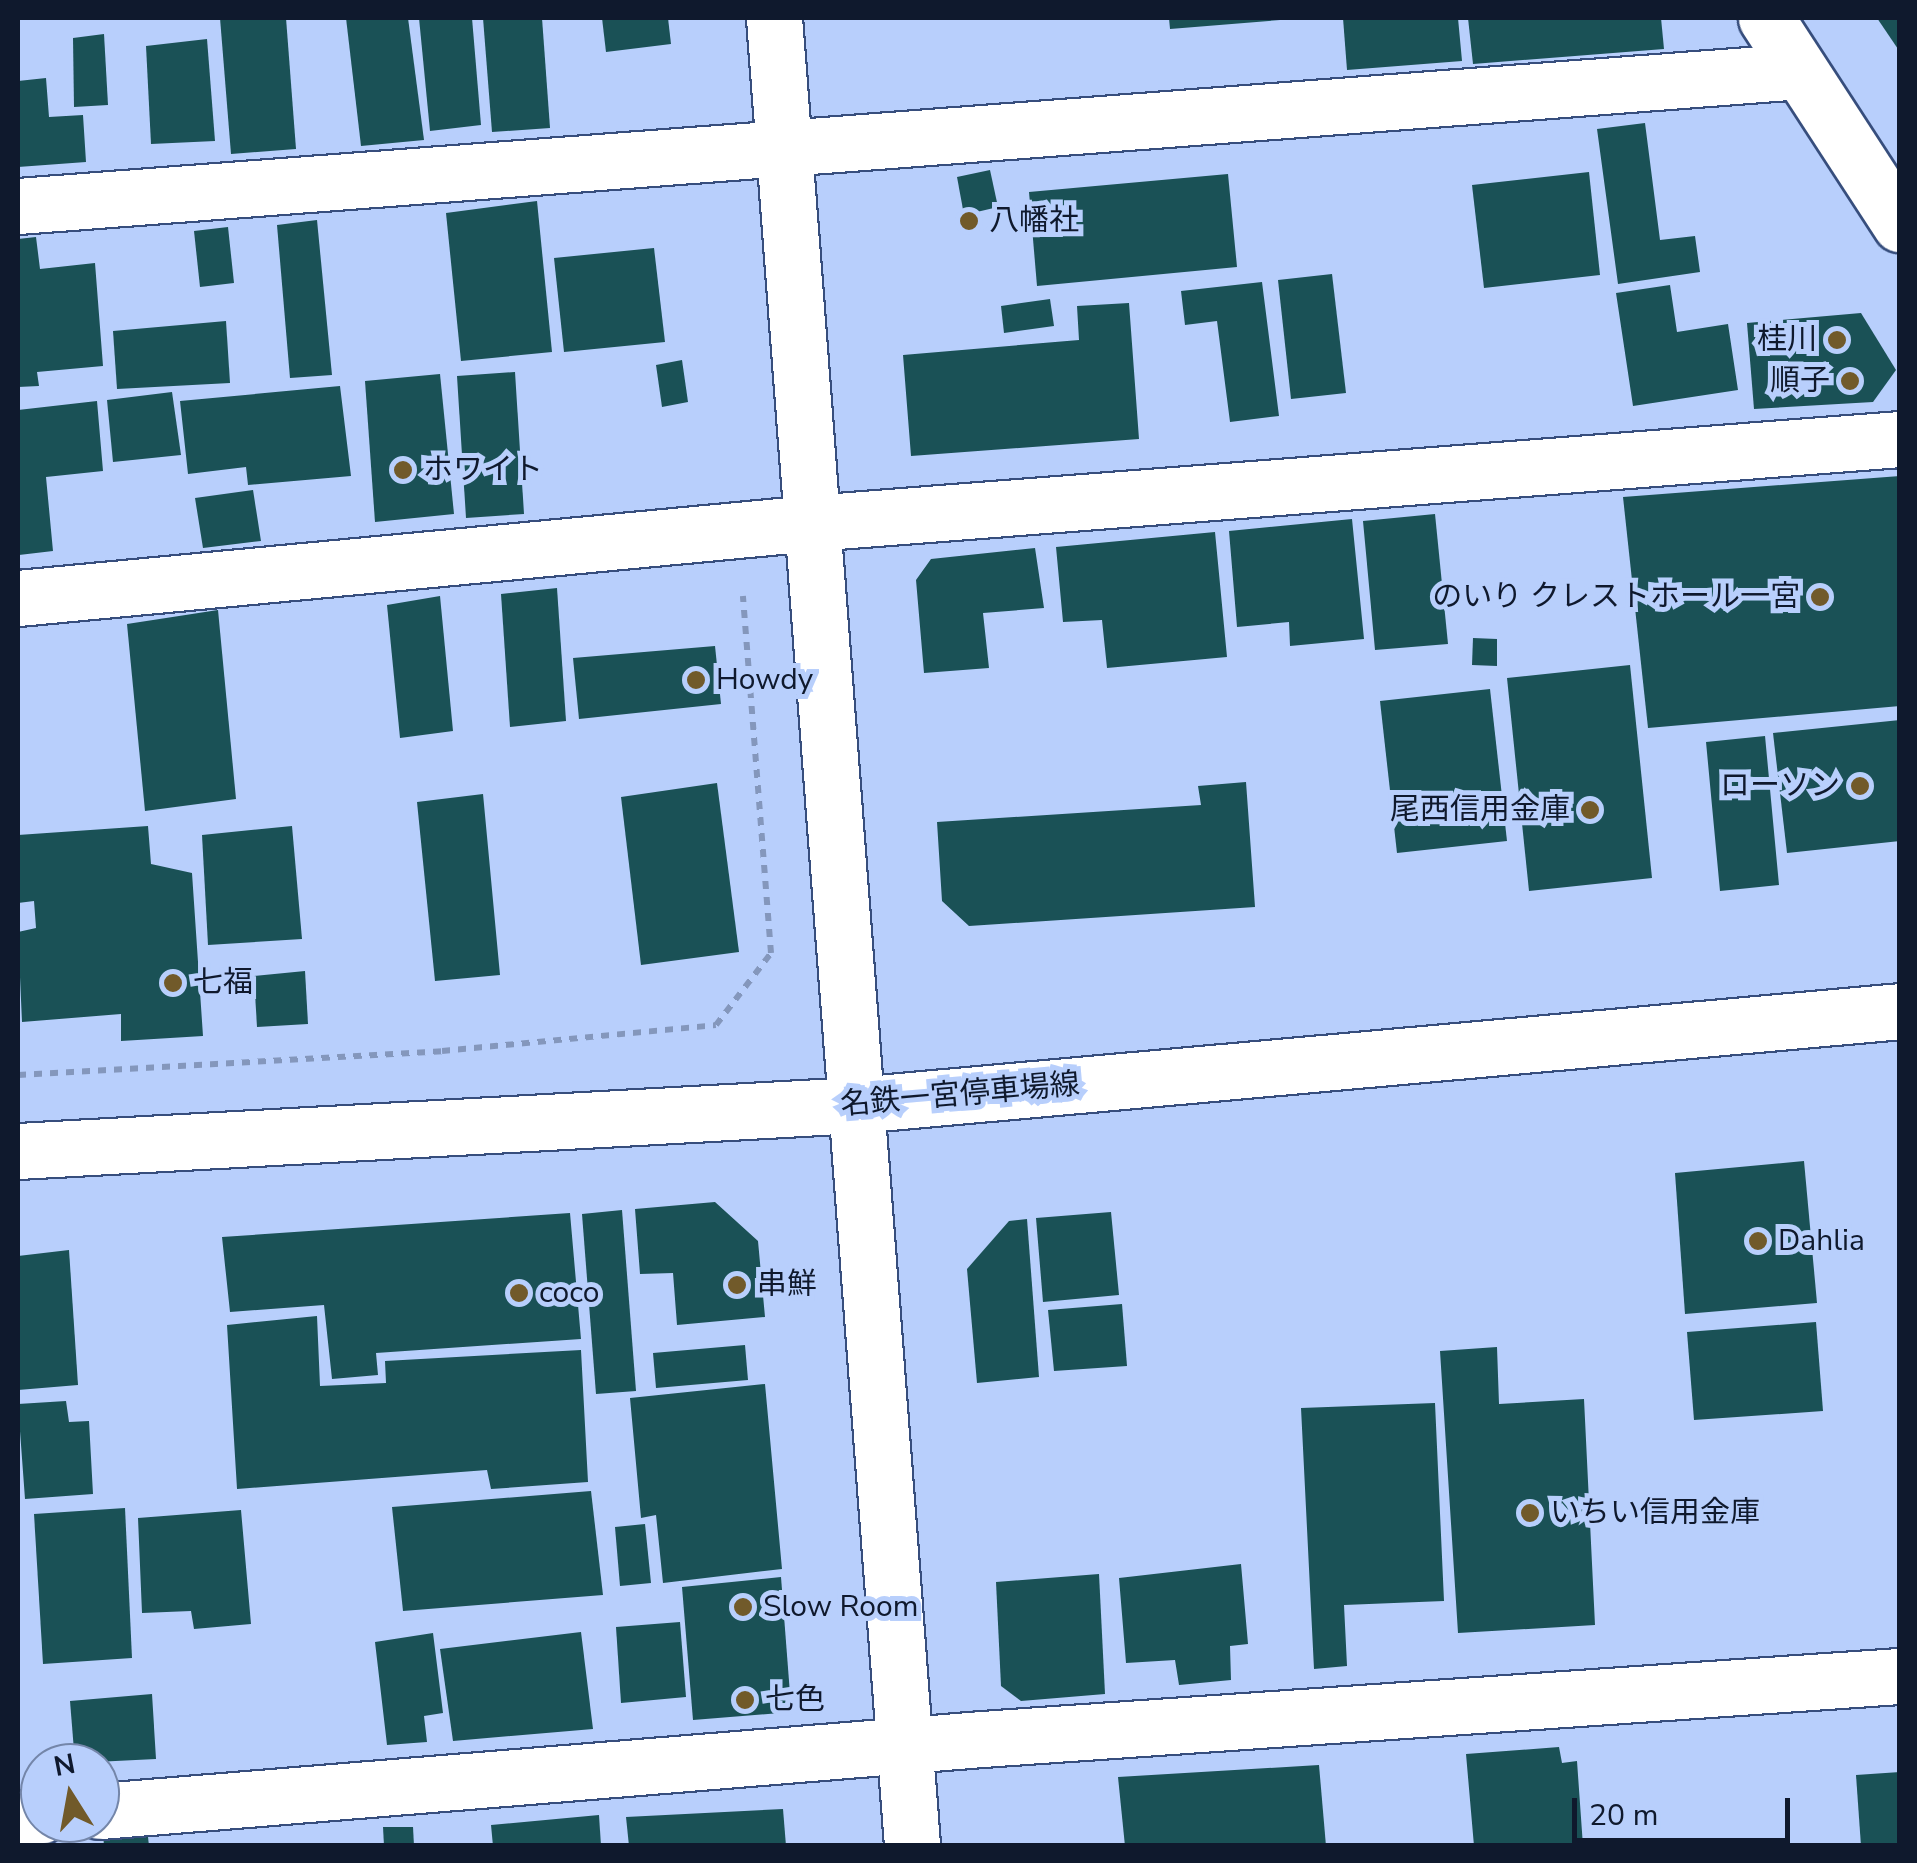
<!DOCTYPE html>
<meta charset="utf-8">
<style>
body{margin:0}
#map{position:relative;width:1917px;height:1863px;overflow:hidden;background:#b8cffc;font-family:"Nunito Sans","Noto Sans JP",sans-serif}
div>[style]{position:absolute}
.building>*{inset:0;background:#1a5156}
.path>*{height:6px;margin-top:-3px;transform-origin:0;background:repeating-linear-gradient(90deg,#8497bc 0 8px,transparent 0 16px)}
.roads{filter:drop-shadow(2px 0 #374e7d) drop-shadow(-2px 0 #374e7d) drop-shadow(0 2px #374e7d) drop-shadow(0 -2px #374e7d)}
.minor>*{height:55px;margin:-27.5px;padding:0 27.5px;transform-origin:27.5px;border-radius:27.5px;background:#fff}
.major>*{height:55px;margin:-27.5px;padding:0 27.5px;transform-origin:27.5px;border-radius:27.5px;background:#fff}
.dots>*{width:28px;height:28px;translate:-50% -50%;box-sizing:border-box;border:5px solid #b8cffc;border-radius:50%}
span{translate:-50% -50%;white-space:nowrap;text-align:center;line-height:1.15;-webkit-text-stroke:10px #b8cffc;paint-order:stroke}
.poi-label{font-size:30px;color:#0f192d}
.left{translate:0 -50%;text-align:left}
.right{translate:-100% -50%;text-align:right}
.street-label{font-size:30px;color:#0f192d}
.frame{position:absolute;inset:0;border:20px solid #0f192d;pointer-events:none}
.north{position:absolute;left:20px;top:1743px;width:100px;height:100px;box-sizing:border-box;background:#b8cffc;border:2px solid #7486a9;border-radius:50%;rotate:349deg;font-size:28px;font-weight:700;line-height:40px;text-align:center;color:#0f192d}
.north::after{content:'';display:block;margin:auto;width:35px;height:45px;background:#715a2a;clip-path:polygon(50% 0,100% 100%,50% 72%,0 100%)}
.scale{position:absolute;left:1572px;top:1798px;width:218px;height:45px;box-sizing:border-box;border:5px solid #0f192d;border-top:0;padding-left:12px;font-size:30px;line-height:35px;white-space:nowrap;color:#0f192d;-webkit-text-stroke:8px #b8cffc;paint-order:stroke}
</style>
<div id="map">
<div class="building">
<i style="clip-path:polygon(220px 18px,286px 18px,296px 149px,231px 154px)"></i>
<i style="clip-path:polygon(346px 18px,408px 18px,424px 140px,361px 146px)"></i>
<i style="clip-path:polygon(419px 18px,472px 18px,481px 125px,430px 131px)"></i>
<i style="clip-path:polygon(483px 18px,542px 18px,550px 128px,492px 132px)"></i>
<i style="clip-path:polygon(602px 18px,668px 18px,671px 44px,606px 52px)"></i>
<i style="clip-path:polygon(1169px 18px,1279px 18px,1280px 20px,1170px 29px)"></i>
<i style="clip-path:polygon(1343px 18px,1458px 18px,1462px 61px,1347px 70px)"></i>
<i style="clip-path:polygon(1468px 18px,1661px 18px,1664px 49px,1473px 64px)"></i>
<i style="clip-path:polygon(1877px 18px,1900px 18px,1900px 52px)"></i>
<i style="clip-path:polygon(104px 34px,108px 105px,74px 107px,73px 38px)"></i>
<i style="clip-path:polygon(207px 39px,215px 141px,151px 144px,146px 46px)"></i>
<i style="clip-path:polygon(46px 78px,49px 117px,83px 115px,86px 162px,18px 167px,18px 81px)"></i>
<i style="clip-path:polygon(1645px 123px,1660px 240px,1695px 236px,1700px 272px,1618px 284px,1597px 129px)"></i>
<i style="clip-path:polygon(990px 170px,998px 207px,964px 215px,957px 177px)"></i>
<i style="clip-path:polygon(1589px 172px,1600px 275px,1484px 288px,1472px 185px)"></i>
<i style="clip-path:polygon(1228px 174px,1237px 267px,1037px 286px,1029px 192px)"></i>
<i style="clip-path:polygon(537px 201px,552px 352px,461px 361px,446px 213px)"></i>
<i style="clip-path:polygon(317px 220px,332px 375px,290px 378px,277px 225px)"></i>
<i style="clip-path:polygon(228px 227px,234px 283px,200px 287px,194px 231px)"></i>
<i style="clip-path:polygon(36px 237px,40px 269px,95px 263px,103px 366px,37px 372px,39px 386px,18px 387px,18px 239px)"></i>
<i style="clip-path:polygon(654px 248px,665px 342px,564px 352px,554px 258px)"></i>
<i style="clip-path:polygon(1332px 274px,1346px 393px,1291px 399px,1278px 280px)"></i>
<i style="clip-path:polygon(1262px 282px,1279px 416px,1230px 422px,1217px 321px,1185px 325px,1181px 291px)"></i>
<i style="clip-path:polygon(1670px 285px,1677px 332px,1728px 324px,1738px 390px,1633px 406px,1616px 293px)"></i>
<i style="clip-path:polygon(1050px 299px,1054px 326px,1004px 333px,1001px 306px)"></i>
<i style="clip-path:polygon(1129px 303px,1139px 439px,911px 456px,903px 355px,1079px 340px,1077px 306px)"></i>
<i style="clip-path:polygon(1861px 313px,1896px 370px,1873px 402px,1754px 409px,1747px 323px)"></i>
<i style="clip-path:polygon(226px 321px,230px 383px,117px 389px,113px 331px)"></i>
<i style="clip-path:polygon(682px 360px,688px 402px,662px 407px,656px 365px)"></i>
<i style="clip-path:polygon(515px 372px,524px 514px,466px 518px,457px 376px)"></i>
<i style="clip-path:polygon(440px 374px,454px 514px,375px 522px,365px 381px)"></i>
<i style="clip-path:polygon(340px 386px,351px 476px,248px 485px,246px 467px,188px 474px,180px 401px)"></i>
<i style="clip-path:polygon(172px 392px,181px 455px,113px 462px,107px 400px)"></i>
<i style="clip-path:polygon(97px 401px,103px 471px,46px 477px,53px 551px,19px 555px,18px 410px)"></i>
<i style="clip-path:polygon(1900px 476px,1900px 706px,1648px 728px,1623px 497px)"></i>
<i style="clip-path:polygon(253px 490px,261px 541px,203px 548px,195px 498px)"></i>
<i style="clip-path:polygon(1435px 514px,1448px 644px,1375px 650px,1363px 521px)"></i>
<i style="clip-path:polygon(1352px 519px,1364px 639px,1290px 646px,1289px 622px,1237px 627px,1229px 531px)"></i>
<i style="clip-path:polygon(1215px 532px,1227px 657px,1107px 668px,1102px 620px,1063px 622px,1056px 547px)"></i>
<i style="clip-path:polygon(1035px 548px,1044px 608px,983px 613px,989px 668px,924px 673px,916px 580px,931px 559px)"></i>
<i style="clip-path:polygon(557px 588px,566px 721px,510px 727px,501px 594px)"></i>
<i style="clip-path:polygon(440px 596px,453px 731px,400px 738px,387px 605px)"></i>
<i style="clip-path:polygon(218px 610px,236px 799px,145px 811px,127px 624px)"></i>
<i style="clip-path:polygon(1473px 638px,1497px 639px,1497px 666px,1472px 665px)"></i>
<i style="clip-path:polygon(715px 646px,721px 704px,579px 719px,573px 658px)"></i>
<i style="clip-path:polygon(1630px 665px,1652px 878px,1529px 891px,1507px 678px)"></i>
<i style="clip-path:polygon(1490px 689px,1507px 841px,1397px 853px,1380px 701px)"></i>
<i style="clip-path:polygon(1900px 720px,1900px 841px,1787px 853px,1773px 733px)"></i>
<i style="clip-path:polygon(1765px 736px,1779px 885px,1720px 891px,1706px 742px)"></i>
<i style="clip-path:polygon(1246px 782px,1255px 907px,969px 926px,942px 901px,937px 822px,1201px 805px,1198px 786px)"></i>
<i style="clip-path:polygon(717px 783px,739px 952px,641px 965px,621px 797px)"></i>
<i style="clip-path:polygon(483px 794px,500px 975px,435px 981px,417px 802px)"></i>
<i style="clip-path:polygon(148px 826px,151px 864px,192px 873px,203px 1036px,121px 1041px,121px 1014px,22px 1022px,18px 932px,36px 928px,34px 901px,18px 903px,18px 835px)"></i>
<i style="clip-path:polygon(292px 826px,302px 939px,208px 945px,202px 835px)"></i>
<i style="clip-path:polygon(305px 971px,308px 1024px,257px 1027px,254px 976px)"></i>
<i style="clip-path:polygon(1804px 1161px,1817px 1303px,1685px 1314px,1675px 1173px)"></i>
<i style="clip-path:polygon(715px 1202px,758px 1241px,765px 1317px,677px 1325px,673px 1273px,640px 1274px,635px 1209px)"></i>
<i style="clip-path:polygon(622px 1210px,636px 1391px,596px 1394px,582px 1214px)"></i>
<i style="clip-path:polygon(1111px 1212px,1119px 1295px,1043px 1302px,1036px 1218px)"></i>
<i style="clip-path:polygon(570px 1213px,581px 1339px,376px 1353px,378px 1375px,332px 1379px,324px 1305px,230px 1312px,222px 1237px)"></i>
<i style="clip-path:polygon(1027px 1219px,1039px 1377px,977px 1383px,967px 1269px,1009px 1221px)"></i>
<i style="clip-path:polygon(69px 1250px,78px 1385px,18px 1390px,18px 1256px)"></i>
<i style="clip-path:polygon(1122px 1304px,1127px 1366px,1054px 1371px,1048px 1310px)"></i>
<i style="clip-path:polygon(317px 1316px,320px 1386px,386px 1383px,385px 1361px,581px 1350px,588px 1482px,491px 1489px,487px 1470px,237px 1489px,227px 1325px)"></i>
<i style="clip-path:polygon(1816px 1322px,1823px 1411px,1694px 1420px,1687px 1332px)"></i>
<i style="clip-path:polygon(745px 1345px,748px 1380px,656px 1388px,653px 1353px)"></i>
<i style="clip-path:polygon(1497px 1347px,1499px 1404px,1584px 1399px,1595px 1625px,1458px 1633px,1440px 1351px)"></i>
<i style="clip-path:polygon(765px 1384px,782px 1569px,663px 1583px,656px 1515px,641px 1518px,630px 1398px)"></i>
<i style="clip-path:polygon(66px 1401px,69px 1422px,89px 1421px,93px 1494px,25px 1499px,18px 1404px)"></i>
<i style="clip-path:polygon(1435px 1403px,1444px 1601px,1344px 1605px,1347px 1666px,1314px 1669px,1301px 1408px)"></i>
<i style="clip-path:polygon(591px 1491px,603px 1595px,403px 1611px,392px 1507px)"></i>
<i style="clip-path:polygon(125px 1508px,132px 1658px,43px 1664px,34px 1514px)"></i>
<i style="clip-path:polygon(241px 1510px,251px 1624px,194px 1629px,191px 1611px,142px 1613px,138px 1518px)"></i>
<i style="clip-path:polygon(645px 1524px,651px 1583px,620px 1586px,615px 1527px)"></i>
<i style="clip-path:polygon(1241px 1564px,1248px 1644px,1230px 1646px,1231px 1680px,1179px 1685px,1175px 1660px,1126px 1663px,1119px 1578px)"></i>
<i style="clip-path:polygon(1099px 1574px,1105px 1694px,1021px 1701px,1001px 1686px,996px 1582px)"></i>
<i style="clip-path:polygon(781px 1577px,790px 1694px,780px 1713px,693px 1720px,682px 1587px)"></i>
<i style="clip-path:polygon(680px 1622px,686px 1697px,621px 1703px,616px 1627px)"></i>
<i style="clip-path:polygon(581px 1632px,593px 1729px,453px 1741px,440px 1649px)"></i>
<i style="clip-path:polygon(433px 1633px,443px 1713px,424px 1716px,427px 1742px,387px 1745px,375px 1642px)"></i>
<i style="clip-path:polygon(152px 1694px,156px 1759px,75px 1763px,70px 1701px)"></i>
<i style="clip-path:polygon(1559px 1747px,1562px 1763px,1577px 1761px,1583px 1846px,1474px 1846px,1466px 1754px)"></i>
<i style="clip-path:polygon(1319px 1765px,1326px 1846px,1125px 1846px,1118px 1777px)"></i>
<i style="clip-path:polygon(1900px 1772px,1900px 1846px,1861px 1846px,1856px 1775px)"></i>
<i style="clip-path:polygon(783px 1809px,786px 1846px,629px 1846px,626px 1817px)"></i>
<i style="clip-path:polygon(599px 1815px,601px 1846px,493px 1846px,491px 1825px)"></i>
<i style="clip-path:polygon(383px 1827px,413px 1827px,414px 1846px,384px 1846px)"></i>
<i style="clip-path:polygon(147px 1828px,149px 1846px,104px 1846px,103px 1833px)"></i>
</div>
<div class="path">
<i style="left:18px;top:1075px;width:425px;rotate:-3.2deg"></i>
<i style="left:442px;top:1051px;width:275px;rotate:-5.4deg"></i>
<i style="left:716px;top:1025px;width:91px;rotate:-52.6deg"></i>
<i style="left:771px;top:953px;width:358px;rotate:-94.5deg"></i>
</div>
<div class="roads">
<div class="minor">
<i style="left:774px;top:18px;width:1833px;rotate:85.68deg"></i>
<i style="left:1766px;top:18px;width:246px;rotate:57deg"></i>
<i style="left:18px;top:206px;width:1786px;rotate:-4.33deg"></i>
<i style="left:18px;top:598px;width:797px;rotate:-5.4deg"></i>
<i style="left:811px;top:523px;width:1092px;rotate:-4.41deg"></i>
<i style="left:100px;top:1811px;width:885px;rotate:-4.67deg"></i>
<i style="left:982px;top:1739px;width:920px;rotate:-3.93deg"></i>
<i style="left:18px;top:1818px;width:22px;rotate:-5deg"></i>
</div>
<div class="major">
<i style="left:18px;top:1151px;width:839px;rotate:-3.14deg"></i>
<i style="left:856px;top:1105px;width:1048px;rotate:-5.14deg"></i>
</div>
</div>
<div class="dots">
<i style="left:969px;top:221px;background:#715a2a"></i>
<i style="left:1837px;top:340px;background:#715a2a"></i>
<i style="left:1850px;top:381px;background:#715a2a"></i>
<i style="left:403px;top:470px;background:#715a2a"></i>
<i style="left:1820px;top:597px;background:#715a2a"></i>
<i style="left:696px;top:680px;background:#715a2a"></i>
<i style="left:1860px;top:786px;background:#715a2a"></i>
<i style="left:1590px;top:810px;background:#715a2a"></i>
<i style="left:173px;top:983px;background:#715a2a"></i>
<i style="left:1758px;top:1241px;background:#715a2a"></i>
<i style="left:737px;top:1285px;background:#715a2a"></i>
<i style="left:519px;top:1293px;background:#715a2a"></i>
<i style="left:1530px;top:1513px;background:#715a2a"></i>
<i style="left:743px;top:1607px;background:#715a2a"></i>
<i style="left:745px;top:1700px;background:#715a2a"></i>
</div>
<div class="poi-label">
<span class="left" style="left:989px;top:221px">八幡社</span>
<span class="right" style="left:1817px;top:340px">桂川</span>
<span class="right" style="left:1830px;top:381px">順子</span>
<span class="left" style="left:423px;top:470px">ホワイト</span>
<span class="right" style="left:1800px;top:597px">のいり クレストホール一宮</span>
<span class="left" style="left:716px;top:680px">Howdy</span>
<span class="right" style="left:1840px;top:786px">ローソン</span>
<span class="right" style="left:1570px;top:810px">尾西信用金庫</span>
<span class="left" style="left:193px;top:983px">七福</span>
<span class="left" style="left:1778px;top:1241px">Dahlia</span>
<span class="left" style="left:757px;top:1285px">串鮮</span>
<span class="left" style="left:539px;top:1293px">coco</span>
<span class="left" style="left:1550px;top:1513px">いちい信用金庫</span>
<span class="left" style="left:763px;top:1607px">Slow Room</span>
<span class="left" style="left:765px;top:1700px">七色</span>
</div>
<div class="street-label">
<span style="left:960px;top:1095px;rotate:-5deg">名鉄一宮停車場線</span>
</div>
<div class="frame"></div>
<div class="north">N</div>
<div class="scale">20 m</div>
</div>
